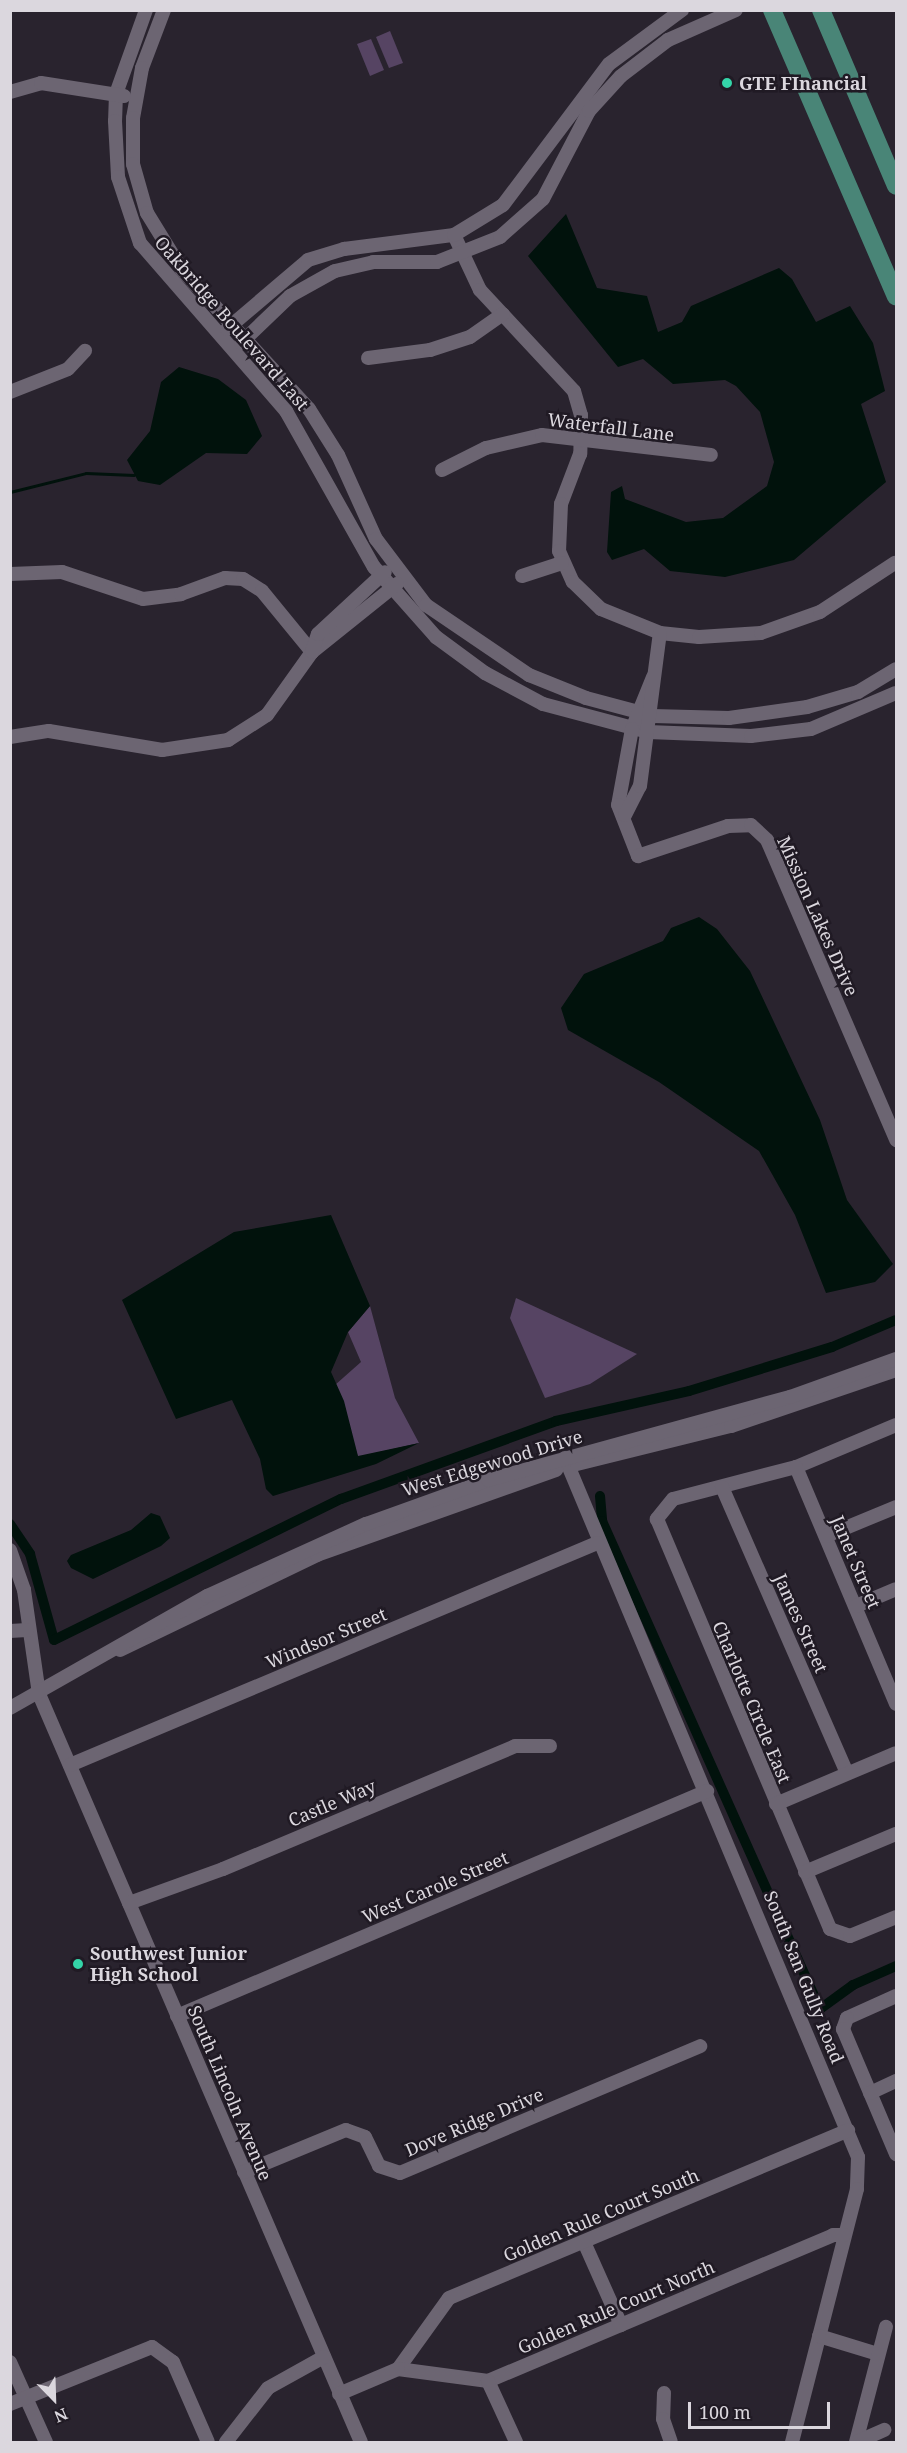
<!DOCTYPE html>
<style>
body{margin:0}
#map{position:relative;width:907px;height:2453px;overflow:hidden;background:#29232e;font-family:"Noto Serif",serif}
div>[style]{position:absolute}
.green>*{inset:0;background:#564463}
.water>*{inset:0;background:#01120c}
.stream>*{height:3px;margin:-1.5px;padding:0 1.5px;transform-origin:1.5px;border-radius:1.5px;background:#01120c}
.canal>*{height:10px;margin:-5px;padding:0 5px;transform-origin:5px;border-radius:5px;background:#01120c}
.minor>*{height:14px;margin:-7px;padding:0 7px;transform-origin:7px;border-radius:7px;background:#6c6572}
.major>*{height:18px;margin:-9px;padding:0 9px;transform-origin:9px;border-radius:9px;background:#498577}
.dots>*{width:16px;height:16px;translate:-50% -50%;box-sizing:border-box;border:3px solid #201a24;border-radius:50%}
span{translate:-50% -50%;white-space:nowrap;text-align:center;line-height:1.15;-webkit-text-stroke:5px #201a24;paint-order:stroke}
.poi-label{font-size:18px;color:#dbd7de;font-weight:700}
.left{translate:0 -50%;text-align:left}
.street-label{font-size:18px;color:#dbd7de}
.frame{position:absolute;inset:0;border:12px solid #dbd7de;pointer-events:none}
.north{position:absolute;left:24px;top:2369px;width:60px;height:60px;-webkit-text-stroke:4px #201a24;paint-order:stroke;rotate:157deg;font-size:16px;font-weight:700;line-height:24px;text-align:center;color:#dbd7de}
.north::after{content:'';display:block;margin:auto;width:21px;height:27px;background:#dbd7de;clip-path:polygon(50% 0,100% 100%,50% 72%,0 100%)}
.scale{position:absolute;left:688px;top:2402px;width:142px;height:27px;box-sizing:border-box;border:3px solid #dbd7de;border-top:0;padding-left:8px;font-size:18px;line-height:21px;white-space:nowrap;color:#dbd7de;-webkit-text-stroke:4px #201a24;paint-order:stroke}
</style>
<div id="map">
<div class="green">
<i style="clip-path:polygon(390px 31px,403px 63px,389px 68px,376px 37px)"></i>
<i style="clip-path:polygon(371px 39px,384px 70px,370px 76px,357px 44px)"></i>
<i style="clip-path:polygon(516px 1298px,637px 1354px,590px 1384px,545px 1398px,510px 1318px)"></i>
<i style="clip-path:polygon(370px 1306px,395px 1398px,419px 1443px,358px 1457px,335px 1385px,361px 1362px,348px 1332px)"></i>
</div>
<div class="water">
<i style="clip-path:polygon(566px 214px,597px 288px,647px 296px,658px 332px,682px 322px,691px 306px,779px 268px,792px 279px,816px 322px,850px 306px,873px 343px,885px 391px,861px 404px,886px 482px,794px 560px,725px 577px,670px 571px,644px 549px,612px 560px,607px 552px,611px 492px,622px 486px,625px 499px,686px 522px,723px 518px,767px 486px,774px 462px,760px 412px,736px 386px,725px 380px,673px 384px,643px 359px,618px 367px,528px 256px)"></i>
<i style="clip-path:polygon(179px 367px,218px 379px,246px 400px,262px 436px,247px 454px,206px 453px,160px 485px,138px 481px,127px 460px,150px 431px,161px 382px)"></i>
<i style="clip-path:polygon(699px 917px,717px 929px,750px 971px,820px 1120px,847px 1200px,893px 1264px,875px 1282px,826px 1293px,795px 1215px,759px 1151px,659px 1082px,568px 1030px,561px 1008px,584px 974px,663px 941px,671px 928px)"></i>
<i style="clip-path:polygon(331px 1215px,370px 1306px,348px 1332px,331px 1372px,344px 1401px,358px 1456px,419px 1443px,376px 1464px,273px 1496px,266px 1489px,260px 1459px,232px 1400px,176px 1419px,122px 1300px,234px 1232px)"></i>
<i style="clip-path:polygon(151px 1513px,160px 1516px,170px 1538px,161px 1546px,93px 1579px,71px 1568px,67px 1561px,71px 1555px,131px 1530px)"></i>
</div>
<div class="stream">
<i style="left:10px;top:492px;width:78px;rotate:-14deg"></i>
<i style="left:86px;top:473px;width:48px;rotate:2.4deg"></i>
</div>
<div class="canal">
<i style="left:600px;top:1496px;width:25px;rotate:85deg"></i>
<i style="left:602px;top:1521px;width:534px;rotate:65.93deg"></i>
<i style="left:820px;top:2009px;width:41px;rotate:-36deg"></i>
<i style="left:853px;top:1985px;width:47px;rotate:-23.8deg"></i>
<i style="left:10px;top:1524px;width:36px;rotate:56deg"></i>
<i style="left:30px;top:1554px;width:89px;rotate:74.4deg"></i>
<i style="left:54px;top:1640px;width:320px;rotate:-26.2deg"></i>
<i style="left:341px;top:1499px;width:229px;rotate:-19.9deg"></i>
<i style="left:556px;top:1421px;width:136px;rotate:-12.7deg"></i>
<i style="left:689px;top:1391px;width:150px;rotate:-17.1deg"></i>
<i style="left:832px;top:1347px;width:69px;rotate:-22.9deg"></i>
</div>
<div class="minor">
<i style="left:146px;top:10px;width:89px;rotate:109.7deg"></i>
<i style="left:116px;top:94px;width:27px;rotate:92deg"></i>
<i style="left:115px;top:121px;width:56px;rotate:86.9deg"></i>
<i style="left:118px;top:177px;width:70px;rotate:71.6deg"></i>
<i style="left:140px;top:243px;width:223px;rotate:49deg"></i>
<i style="left:286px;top:411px;width:179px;rotate:60.6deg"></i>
<i style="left:374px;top:567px;width:94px;rotate:48.5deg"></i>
<i style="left:436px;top:637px;width:61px;rotate:36.3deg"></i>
<i style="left:485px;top:673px;width:66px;rotate:28.1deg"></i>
<i style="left:543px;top:704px;width:109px;rotate:14.9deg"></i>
<i style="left:648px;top:732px;width:103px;rotate:2.2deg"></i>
<i style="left:751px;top:736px;width:60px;rotate:-6.7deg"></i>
<i style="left:811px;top:729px;width:92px;rotate:-23deg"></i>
<i style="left:164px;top:10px;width:62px;rotate:110.8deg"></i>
<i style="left:142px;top:68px;width:51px;rotate:100.2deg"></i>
<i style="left:133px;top:118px;width:46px;rotate:90deg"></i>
<i style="left:133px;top:164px;width:51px;rotate:74.1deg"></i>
<i style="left:147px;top:213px;width:67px;rotate:58.4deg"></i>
<i style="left:182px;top:270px;width:188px;rotate:47.6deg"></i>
<i style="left:309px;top:409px;width:54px;rotate:57.8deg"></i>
<i style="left:338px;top:455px;width:92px;rotate:65.7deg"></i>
<i style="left:376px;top:539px;width:83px;rotate:52.9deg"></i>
<i style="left:426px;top:605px;width:125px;rotate:34.2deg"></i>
<i style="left:529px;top:675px;width:61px;rotate:22deg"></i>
<i style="left:586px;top:698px;width:69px;rotate:15deg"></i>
<i style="left:653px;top:716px;width:76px;rotate:1.5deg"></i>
<i style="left:729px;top:718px;width:79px;rotate:-8deg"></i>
<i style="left:807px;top:707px;width:53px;rotate:-16.4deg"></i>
<i style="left:858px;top:692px;width:44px;rotate:-31.2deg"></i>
<i style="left:10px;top:92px;width:32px;rotate:-16deg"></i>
<i style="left:41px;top:83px;width:84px;rotate:8.9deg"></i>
<i style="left:454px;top:235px;width:61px;rotate:64.7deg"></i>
<i style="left:480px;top:290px;width:138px;rotate:47.1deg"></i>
<i style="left:574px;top:391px;width:25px;rotate:74deg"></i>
<i style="left:581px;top:415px;width:39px;rotate:91deg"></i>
<i style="left:580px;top:454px;width:53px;rotate:110.8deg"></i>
<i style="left:561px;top:504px;width:47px;rotate:92.4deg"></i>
<i style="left:559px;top:551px;width:34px;rotate:66deg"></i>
<i style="left:573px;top:582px;width:39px;rotate:44deg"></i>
<i style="left:601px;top:609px;width:64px;rotate:22.1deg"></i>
<i style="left:660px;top:633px;width:39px;rotate:6deg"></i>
<i style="left:699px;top:637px;width:62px;rotate:-3.7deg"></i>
<i style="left:761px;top:633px;width:63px;rotate:-19.6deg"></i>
<i style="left:820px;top:612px;width:90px;rotate:-33.2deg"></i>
<i style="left:227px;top:329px;width:106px;rotate:-40.4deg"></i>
<i style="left:308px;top:260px;width:38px;rotate:-17deg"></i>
<i style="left:344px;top:249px;width:111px;rotate:-7.3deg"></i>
<i style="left:454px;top:235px;width:57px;rotate:-31.5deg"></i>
<i style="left:503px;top:205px;width:176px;rotate:-53.1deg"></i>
<i style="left:609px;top:64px;width:91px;rotate:-36.5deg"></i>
<i style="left:241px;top:343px;width:68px;rotate:-43.8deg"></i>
<i style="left:290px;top:296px;width:51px;rotate:-29.1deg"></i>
<i style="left:335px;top:271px;width:39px;rotate:-13deg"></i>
<i style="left:373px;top:262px;width:64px"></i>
<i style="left:437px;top:262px;width:68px;rotate:-21.6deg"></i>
<i style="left:500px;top:237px;width:57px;rotate:-41.5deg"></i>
<i style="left:543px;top:199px;width:99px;rotate:-62.4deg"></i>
<i style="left:589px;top:111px;width:47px;rotate:-47.6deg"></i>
<i style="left:621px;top:76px;width:59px;rotate:-37.5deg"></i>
<i style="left:668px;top:40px;width:74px;rotate:-23.8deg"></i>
<i style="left:368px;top:358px;width:63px;rotate:-7.4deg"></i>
<i style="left:430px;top:350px;width:42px;rotate:-18deg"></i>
<i style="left:470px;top:337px;width:40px;rotate:-34.9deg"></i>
<i style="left:10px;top:392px;width:62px;rotate:-21.6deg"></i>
<i style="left:68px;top:369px;width:25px;rotate:-47deg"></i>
<i style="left:442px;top:470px;width:49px;rotate:-26.6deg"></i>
<i style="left:486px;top:448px;width:57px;rotate:-13.1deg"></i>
<i style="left:542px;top:435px;width:170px;rotate:6.7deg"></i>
<i style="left:10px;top:574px;width:52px;rotate:-2.2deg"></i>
<i style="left:62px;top:572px;width:85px;rotate:18.4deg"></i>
<i style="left:143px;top:599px;width:38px;rotate:-7deg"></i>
<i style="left:181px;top:594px;width:47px;rotate:-20deg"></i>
<i style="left:225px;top:578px;width:18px;rotate:3deg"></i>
<i style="left:243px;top:579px;width:22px;rotate:32deg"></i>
<i style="left:262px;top:591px;width:79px;rotate:50.7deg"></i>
<i style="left:522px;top:576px;width:42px;rotate:-18deg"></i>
<i style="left:312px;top:652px;width:109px;rotate:-38.7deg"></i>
<i style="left:653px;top:677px;width:56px;rotate:112deg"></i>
<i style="left:632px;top:729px;width:77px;rotate:100.4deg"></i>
<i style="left:618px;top:805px;width:55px;rotate:68.6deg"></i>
<i style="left:638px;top:856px;width:95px;rotate:-18.4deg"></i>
<i style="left:728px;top:826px;width:23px;rotate:-2deg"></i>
<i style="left:751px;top:825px;width:22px;rotate:43deg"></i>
<i style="left:767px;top:840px;width:327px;rotate:66.7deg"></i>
<i style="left:10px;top:737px;width:39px;rotate:-9deg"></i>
<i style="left:49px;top:731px;width:115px;rotate:9.5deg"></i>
<i style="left:162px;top:750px;width:67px;rotate:-8.6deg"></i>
<i style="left:228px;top:740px;width:46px;rotate:-32.7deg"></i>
<i style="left:267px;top:715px;width:77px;rotate:-54.5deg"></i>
<i style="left:312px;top:652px;width:19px;rotate:-72deg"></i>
<i style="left:318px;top:634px;width:91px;rotate:-42.8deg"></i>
<i style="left:625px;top:815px;width:33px;rotate:-63deg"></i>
<i style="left:640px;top:786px;width:154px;rotate:-82.6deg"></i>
<i style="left:896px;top:1425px;width:108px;rotate:157.2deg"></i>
<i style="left:796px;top:1467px;width:127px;rotate:165.4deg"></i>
<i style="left:673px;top:1499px;width:26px;rotate:129deg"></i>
<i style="left:657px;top:1519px;width:445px;rotate:67.1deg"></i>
<i style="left:830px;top:1929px;width:21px;rotate:19deg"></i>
<i style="left:850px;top:1936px;width:50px;rotate:-22.4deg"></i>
<i style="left:565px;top:1458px;width:758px;rotate:67.26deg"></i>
<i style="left:858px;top:2157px;width:32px;rotate:92deg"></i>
<i style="left:857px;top:2189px;width:261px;rotate:104.4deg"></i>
<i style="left:577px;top:1464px;width:159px;rotate:-13.9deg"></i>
<i style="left:731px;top:1426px;width:174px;rotate:-18.7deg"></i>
<i style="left:796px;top:1467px;width:257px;rotate:67.1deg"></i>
<i style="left:722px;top:1487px;width:312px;rotate:66.4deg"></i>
<i style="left:826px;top:1536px;width:76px;rotate:-22.5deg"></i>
<i style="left:10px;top:1550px;width:42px;rotate:70.7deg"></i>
<i style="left:24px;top:1590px;width:105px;rotate:81.8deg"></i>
<i style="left:39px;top:1694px;width:814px;rotate:66.71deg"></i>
<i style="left:856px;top:1606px;width:43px;rotate:-23deg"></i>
<i style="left:10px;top:1631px;width:17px;rotate:-3deg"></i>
<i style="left:120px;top:1650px;width:219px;rotate:-25.7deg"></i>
<i style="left:317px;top:1555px;width:254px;rotate:-19.6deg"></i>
<i style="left:10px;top:1708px;width:227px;rotate:-29.6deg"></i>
<i style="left:207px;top:1596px;width:175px;rotate:-24.4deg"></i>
<i style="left:366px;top:1524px;width:130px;rotate:-19.8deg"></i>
<i style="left:488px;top:1480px;width:313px;rotate:-15.4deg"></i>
<i style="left:790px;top:1397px;width:113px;rotate:-19.7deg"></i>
<i style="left:70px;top:1765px;width:572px;rotate:-22.84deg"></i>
<i style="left:776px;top:1804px;width:130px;rotate:-23deg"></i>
<i style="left:805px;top:1872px;width:99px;rotate:-22.7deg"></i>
<i style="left:129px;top:1903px;width:100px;rotate:-19.9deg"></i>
<i style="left:223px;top:1869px;width:317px;rotate:-22.8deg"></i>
<i style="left:515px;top:1746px;width:35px"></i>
<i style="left:896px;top:1996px;width:54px;rotate:155.8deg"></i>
<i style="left:847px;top:2018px;width:12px;rotate:110deg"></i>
<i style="left:843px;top:2029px;width:136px;rotate:67deg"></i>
<i style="left:177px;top:2016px;width:576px;rotate:-23deg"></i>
<i style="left:870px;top:2093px;width:29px;rotate:-25deg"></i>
<i style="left:244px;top:2172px;width:110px;rotate:-22.4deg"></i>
<i style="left:346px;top:2130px;width:20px;rotate:20deg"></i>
<i style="left:365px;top:2137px;width:32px;rotate:64deg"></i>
<i style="left:379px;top:2166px;width:22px;rotate:18deg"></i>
<i style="left:400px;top:2173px;width:326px;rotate:-22.9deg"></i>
<i style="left:584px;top:2242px;width:91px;rotate:66deg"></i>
<i style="left:819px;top:2336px;width:62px;rotate:17deg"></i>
<i style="left:10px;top:2362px;width:88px;rotate:65.8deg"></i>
<i style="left:398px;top:2369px;width:87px;rotate:-54.3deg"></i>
<i style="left:449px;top:2298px;width:433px;rotate:-22.8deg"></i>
<i style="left:398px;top:2369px;width:91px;rotate:7.6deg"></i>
<i style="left:488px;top:2381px;width:375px;rotate:-22.9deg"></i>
<i style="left:833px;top:2235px;width:11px"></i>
<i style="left:488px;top:2381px;width:67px;rotate:65.3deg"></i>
<i style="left:664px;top:2393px;width:26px;rotate:92deg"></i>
<i style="left:663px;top:2419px;width:24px;rotate:71deg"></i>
<i style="left:339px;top:2394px;width:64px;rotate:-23deg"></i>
<i style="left:10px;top:2404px;width:153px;rotate:-21.9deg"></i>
<i style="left:152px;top:2347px;width:26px;rotate:36deg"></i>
<i style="left:173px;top:2362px;width:87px;rotate:66.4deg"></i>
<i style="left:226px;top:2442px;width:68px;rotate:-52.1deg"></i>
<i style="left:268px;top:2388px;width:64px;rotate:-29deg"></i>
<i style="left:856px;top:2442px;width:119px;rotate:-75.4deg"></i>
<i style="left:857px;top:2442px;width:30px;rotate:-24deg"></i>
</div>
<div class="major">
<i style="left:772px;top:10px;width:312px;rotate:66.6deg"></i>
<i style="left:821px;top:10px;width:191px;rotate:66.9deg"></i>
</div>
<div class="dots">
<i style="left:727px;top:83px;background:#34d4a8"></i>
<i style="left:78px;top:1964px;background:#34d4a8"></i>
</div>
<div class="poi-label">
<span class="left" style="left:739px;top:83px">GTE FInancial</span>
<span class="left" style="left:90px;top:1964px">Southwest Junior<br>High School</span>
</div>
<div class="street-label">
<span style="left:232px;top:323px;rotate:49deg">Oakbridge Boulevard East</span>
<span style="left:611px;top:427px;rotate:7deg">Waterfall Lane</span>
<span style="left:818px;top:916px;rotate:66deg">Mission Lakes Drive</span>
<span style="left:492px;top:1463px;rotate:-17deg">West Edgewood Drive</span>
<span style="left:856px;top:1562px;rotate:67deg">Janet Street</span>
<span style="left:801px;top:1623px;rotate:66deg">James Street</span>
<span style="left:326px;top:1638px;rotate:-23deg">Windsor Street</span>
<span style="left:752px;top:1702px;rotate:67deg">Charlotte Circle East</span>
<span style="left:332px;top:1803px;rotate:-23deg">Castle Way</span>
<span style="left:435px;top:1887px;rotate:-23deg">West Carole Street</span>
<span style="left:804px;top:1977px;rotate:68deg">South San Gully Road</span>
<span style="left:230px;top:2093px;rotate:67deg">South Lincoln Avenue</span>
<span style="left:474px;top:2122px;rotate:-23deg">Dove Ridge Drive</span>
<span style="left:601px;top:2215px;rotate:-23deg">Golden Rule Court South</span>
<span style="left:616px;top:2307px;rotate:-23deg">Golden Rule Court North</span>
</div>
<div class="frame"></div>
<div class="north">N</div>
<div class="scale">100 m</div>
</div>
